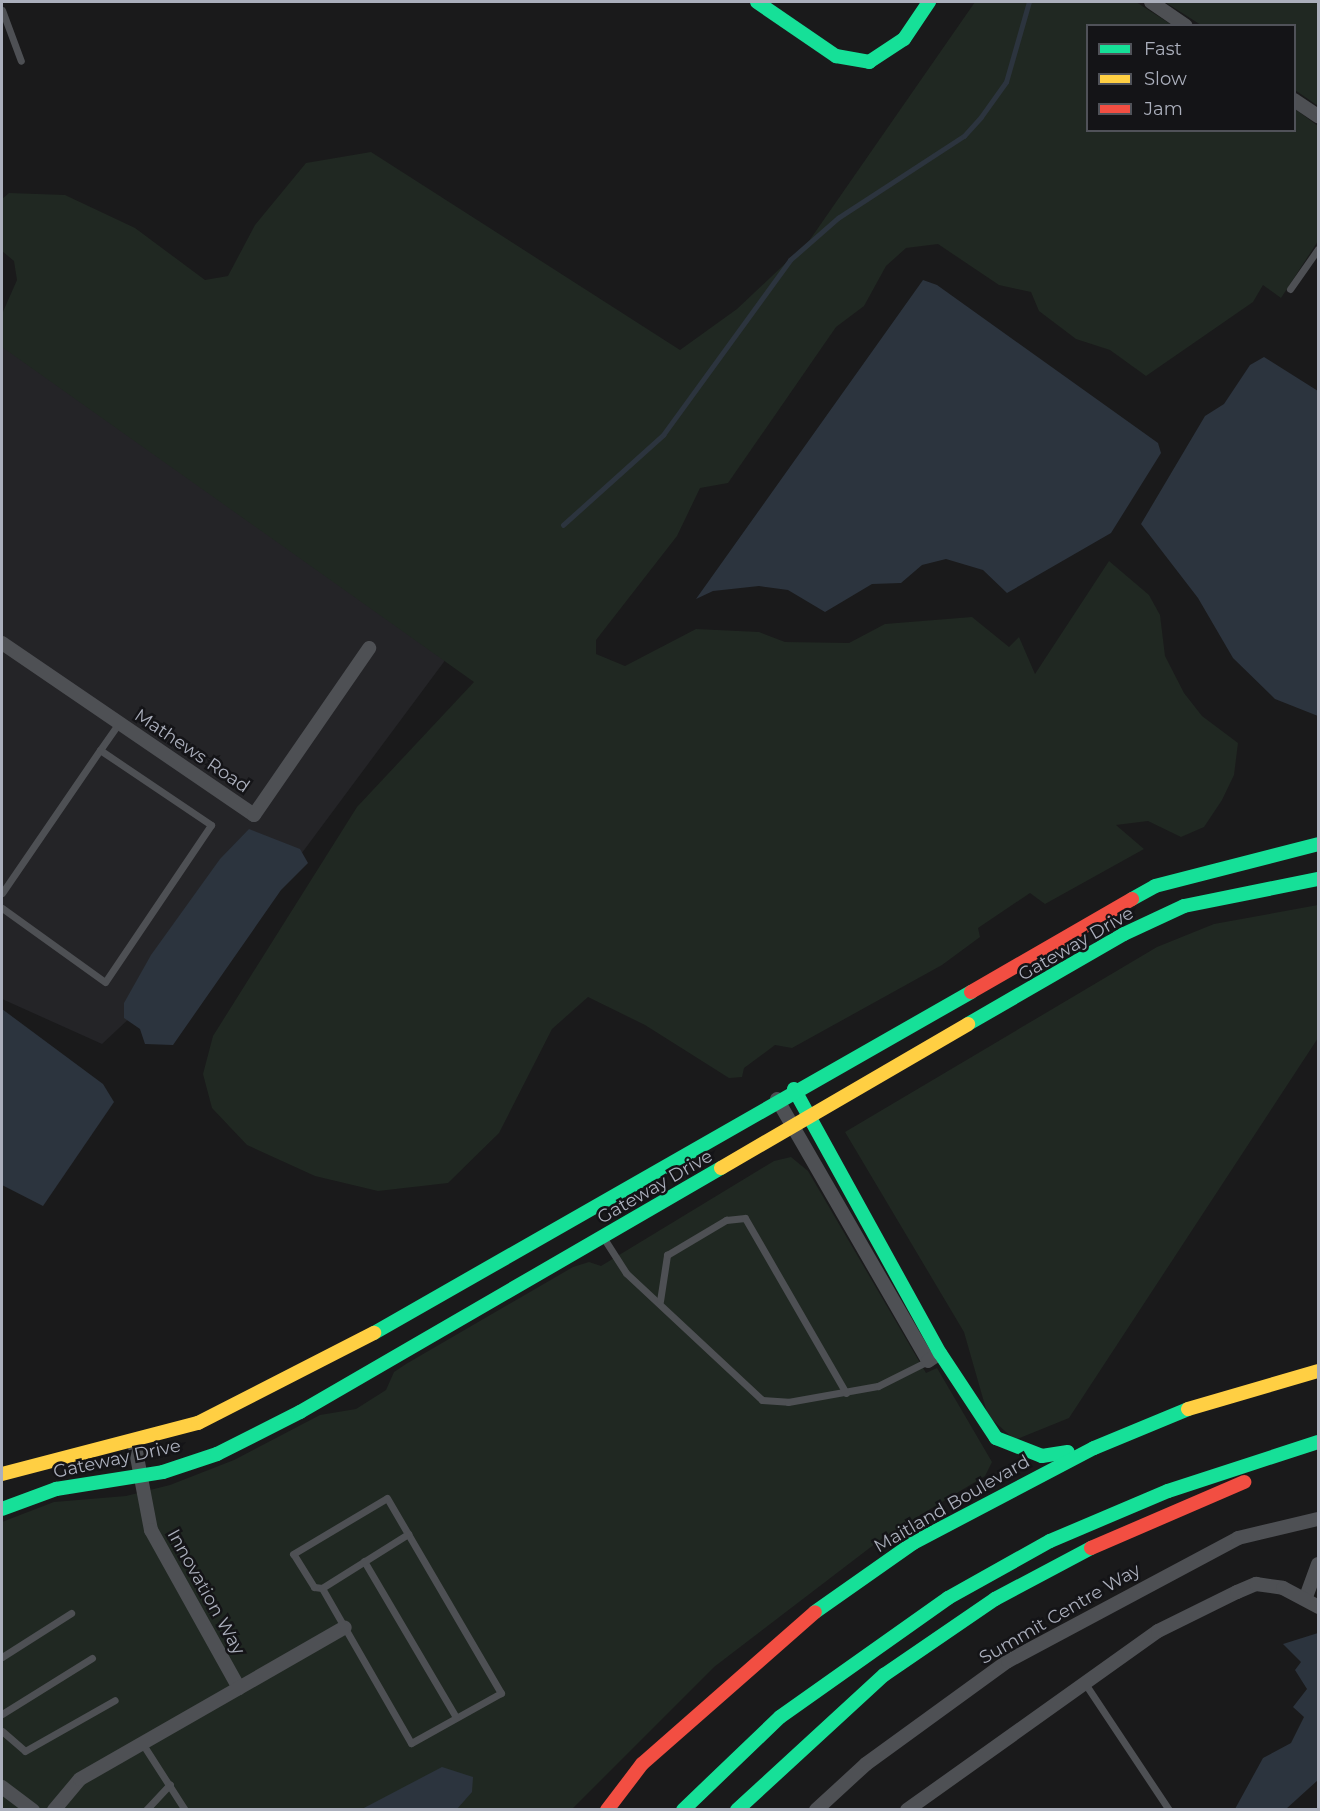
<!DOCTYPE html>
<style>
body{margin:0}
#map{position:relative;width:1320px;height:1811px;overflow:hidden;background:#1a1a1b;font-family:Montserrat,sans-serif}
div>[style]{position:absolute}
.built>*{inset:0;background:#242427}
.green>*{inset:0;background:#202822}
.water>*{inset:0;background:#2c343e}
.stream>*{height:4.5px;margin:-2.25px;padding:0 2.25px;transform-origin:2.25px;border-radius:2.25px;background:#2c343e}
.lane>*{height:7px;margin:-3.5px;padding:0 3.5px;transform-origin:3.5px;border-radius:3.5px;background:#4e5054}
.street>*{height:14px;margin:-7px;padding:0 7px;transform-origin:7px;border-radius:7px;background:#4e5054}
.fast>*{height:14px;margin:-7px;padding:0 7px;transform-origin:7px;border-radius:7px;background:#16e098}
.slow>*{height:14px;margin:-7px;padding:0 7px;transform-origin:7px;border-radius:7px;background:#ffcf43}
.jam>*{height:14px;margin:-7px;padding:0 7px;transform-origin:7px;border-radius:7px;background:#f24e42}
span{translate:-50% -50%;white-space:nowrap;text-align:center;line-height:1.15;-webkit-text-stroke:5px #141417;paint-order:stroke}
.street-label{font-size:18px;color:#abafbc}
.frame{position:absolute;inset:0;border:3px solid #abafbc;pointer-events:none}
.legend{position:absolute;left:1086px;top:24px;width:210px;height:108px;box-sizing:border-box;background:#141417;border:2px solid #505259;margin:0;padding:8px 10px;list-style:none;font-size:18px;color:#abafbc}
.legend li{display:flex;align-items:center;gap:12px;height:30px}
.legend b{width:30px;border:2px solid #505259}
</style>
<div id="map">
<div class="built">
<i style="clip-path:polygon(2px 346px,452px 651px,293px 865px,102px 1044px,2px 999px)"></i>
</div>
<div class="green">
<i style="clip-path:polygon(975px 2px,1136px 2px,1172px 25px,1088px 26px,1088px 130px,1294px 130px,1295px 109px,1318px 126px,1318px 241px,1281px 298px,1263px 285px,1253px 302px,1146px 376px,1110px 350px,1076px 339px,1039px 311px,1031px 292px,999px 285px,938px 244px,906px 248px,886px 266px,864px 306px,836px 327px,728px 483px,700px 488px,677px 536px,596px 640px,596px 654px,625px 666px,696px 629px,759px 632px,785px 642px,849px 643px,885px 624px,972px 617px,1009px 647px,1019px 637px,1035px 674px,1109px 561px,1149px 595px,1160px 615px,1165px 656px,1184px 693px,1202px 716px,1238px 743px,1234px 775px,1222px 800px,1204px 827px,1181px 837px,1148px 821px,1116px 825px,1144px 849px,1045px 904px,1030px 893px,978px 928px,980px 937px,942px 965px,792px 1048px,775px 1045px,744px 1068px,742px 1077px,729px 1078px,645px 1025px,588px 997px,552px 1029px,499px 1133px,448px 1183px,378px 1191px,315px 1176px,247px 1145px,212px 1108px,203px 1074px,213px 1036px,357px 807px,474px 682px,2px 347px,2px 314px,17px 280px,14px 261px,2px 251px,2px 199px,9px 193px,65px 195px,135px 228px,205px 280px,228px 276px,255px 225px,306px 163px,371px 152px,680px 350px,737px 309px,809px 241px)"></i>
<i style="clip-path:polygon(1165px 2px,1318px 2px,1318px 106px,1295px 90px,1294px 26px,1201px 25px)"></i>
<i style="clip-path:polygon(1318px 905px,1318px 1038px,1069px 1418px,1015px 1440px,988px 1416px,964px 1332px,845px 1132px,1157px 947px,1214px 924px)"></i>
<i style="clip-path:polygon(791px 1157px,808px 1171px,926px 1373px,937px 1368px,992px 1462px,985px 1476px,884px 1537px,714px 1667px,572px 1809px,2px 1809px,2px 1522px,54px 1502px,126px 1496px,170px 1485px,234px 1460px,320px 1415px,356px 1409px,386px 1390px,394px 1372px,406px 1364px,573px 1267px,589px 1262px,601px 1266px,774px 1161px)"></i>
</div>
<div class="water">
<i style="clip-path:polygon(923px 280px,937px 285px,1158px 443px,1161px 453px,1111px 533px,1007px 593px,983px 570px,946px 559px,922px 565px,901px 583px,872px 584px,825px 612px,788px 590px,759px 586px,713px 591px,696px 599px)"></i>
<i style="clip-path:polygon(1264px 357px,1318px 391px,1318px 716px,1275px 699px,1233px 658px,1198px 598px,1141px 524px,1205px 416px,1224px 404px,1250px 365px)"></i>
<i style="clip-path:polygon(249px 829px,300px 849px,308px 863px,281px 890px,173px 1045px,145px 1044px,140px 1029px,124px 1018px,124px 1003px,151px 955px,220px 859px)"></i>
<i style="clip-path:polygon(2px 1009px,103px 1084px,114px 1102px,43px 1206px,2px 1185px)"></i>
<i style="clip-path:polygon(1318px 1633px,1318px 1780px,1286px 1809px,1235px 1809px,1263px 1758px,1291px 1743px,1304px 1717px,1293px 1707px,1307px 1689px,1295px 1670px,1301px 1662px,1283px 1644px)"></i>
<i style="clip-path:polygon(442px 1767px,473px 1777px,472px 1792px,457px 1809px,362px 1809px)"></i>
</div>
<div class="stream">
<i style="left:563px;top:525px;width:135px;rotate:-42deg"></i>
<i style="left:663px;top:435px;width:216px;rotate:-54deg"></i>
<i style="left:790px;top:260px;width:64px;rotate:-41.2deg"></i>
<i style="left:838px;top:218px;width:150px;rotate:-33.1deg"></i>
<i style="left:964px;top:136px;width:25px;rotate:-48deg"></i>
<i style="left:981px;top:117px;width:43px;rotate:-54.5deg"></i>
<i style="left:1006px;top:82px;width:83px;rotate:-74deg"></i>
</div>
<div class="lane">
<i style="left:2px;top:10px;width:54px;rotate:69.6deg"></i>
<i style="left:1290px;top:289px;width:49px;rotate:-55deg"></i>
<i style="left:100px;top:750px;width:33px;rotate:-55deg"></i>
<i style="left:2px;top:893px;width:173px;rotate:-55.6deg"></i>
<i style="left:100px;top:750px;width:134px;rotate:34deg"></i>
<i style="left:211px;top:825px;width:189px;rotate:124deg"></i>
<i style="left:105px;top:982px;width:127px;rotate:-144.3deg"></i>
<i style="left:603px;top:1237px;width:43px;rotate:57.4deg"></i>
<i style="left:626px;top:1273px;width:186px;rotate:43deg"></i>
<i style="left:762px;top:1400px;width:26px;rotate:4deg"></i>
<i style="left:788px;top:1402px;width:91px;rotate:-10.1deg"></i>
<i style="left:878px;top:1386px;width:56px;rotate:-26.6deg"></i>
<i style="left:660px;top:1301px;width:47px;rotate:-81.3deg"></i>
<i style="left:667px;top:1255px;width:69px;rotate:-30.7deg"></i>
<i style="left:726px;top:1220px;width:19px;rotate:-6deg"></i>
<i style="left:745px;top:1218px;width:202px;rotate:60deg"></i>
<i style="left:387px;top:1498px;width:226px;rotate:59.7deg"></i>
<i style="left:501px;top:1693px;width:103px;rotate:150.9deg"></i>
<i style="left:411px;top:1743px;width:179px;rotate:-119.9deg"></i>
<i style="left:322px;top:1588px;width:8px;rotate:-173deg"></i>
<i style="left:314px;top:1587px;width:39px;rotate:-122deg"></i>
<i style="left:293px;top:1554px;width:109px;rotate:-30.8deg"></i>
<i style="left:364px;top:1561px;width:181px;rotate:59.5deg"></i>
<i style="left:322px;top:1588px;width:102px;rotate:-32.1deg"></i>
<i style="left:2px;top:1657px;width:82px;rotate:-32.5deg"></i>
<i style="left:1084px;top:1682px;width:154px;rotate:56.4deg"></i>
<i style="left:2px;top:1714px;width:106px;rotate:-31.9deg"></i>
<i style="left:2px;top:1731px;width:30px;rotate:41deg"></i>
<i style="left:25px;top:1751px;width:103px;rotate:-29.5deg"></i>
<i style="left:142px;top:1743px;width:80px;rotate:57.3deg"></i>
<i style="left:146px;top:1810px;width:35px;rotate:-47deg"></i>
</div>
<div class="street">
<i style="left:1151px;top:2px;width:42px;rotate:34.4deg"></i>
<i style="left:1294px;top:100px;width:29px;rotate:34deg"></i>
<i style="left:2px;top:643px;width:305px;rotate:34.3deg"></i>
<i style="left:254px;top:815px;width:203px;rotate:-55.4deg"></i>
<i style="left:777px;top:1099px;width:302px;rotate:60deg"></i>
<i style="left:928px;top:1361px;width:14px;rotate:-34deg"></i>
<i style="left:134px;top:1441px;width:91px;rotate:79.2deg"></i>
<i style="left:151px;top:1530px;width:181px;rotate:60.9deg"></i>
<i style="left:1306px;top:1597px;width:35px;rotate:-70deg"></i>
<i style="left:2px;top:1787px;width:39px;rotate:37deg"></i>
<i style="left:54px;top:1810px;width:40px;rotate:-50deg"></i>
<i style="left:80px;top:1779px;width:305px;rotate:-29.8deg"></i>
<i style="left:816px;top:1810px;width:68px;rotate:-42.6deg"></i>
<i style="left:866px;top:1764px;width:175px;rotate:-36deg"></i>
<i style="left:1008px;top:1661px;width:261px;rotate:-28.1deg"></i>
<i style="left:1238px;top:1538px;width:82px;rotate:-13.4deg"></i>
<i style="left:907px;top:1810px;width:308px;rotate:-35.5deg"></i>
<i style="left:1158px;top:1631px;width:88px;rotate:-26.3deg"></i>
<i style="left:1237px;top:1592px;width:21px;rotate:-23deg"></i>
<i style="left:1256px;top:1584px;width:27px;rotate:8deg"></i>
<i style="left:1283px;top:1588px;width:40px;rotate:28deg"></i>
</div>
<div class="fast">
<i style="left:757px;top:2px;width:96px;rotate:34.4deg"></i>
<i style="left:836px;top:56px;width:34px;rotate:10deg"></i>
<i style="left:869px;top:62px;width:42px;rotate:-33.3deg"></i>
<i style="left:904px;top:39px;width:45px;rotate:-56deg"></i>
<i style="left:1132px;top:899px;width:26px;rotate:-29deg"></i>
<i style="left:1155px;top:886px;width:168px;rotate:-14.4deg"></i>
<i style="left:968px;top:1024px;width:180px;rotate:-30deg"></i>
<i style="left:1124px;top:934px;width:66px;rotate:-25deg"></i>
<i style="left:1184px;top:906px;width:137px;rotate:-11.4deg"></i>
<i style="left:794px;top:1089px;width:302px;rotate:61.1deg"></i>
<i style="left:374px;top:1333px;width:688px;rotate:-29.73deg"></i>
<i style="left:940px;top:1353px;width:102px;rotate:56.6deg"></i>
<i style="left:996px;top:1438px;width:49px;rotate:21.4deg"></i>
<i style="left:1042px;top:1456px;width:26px;rotate:-9deg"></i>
<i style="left:2px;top:1509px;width:58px;rotate:-20.3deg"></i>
<i style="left:56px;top:1489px;width:108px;rotate:-9deg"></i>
<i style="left:163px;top:1472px;width:57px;rotate:-18.4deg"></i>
<i style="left:217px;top:1454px;width:93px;rotate:-26.8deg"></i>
<i style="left:300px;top:1412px;width:487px;rotate:-30.1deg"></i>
<i style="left:815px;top:1612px;width:120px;rotate:-35.1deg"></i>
<i style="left:913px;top:1543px;width:204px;rotate:-27.7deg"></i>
<i style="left:1094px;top:1448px;width:102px;rotate:-22.5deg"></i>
<i style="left:683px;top:1810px;width:134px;rotate:-43.8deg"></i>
<i style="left:780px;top:1717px;width:206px;rotate:-35.3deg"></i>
<i style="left:948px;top:1598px;width:117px;rotate:-29.2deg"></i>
<i style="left:1050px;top:1541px;width:128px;rotate:-23deg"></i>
<i style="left:1168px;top:1491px;width:158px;rotate:-18.1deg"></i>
<i style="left:737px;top:1810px;width:200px;rotate:-42.6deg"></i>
<i style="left:884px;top:1675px;width:135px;rotate:-34.4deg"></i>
<i style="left:995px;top:1599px;width:109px;rotate:-28deg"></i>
</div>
<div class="slow">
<i style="left:721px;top:1168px;width:286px;rotate:-30.2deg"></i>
<i style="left:1188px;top:1409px;width:135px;rotate:-16.3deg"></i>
<i style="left:2px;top:1474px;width:203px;rotate:-14.6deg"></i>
<i style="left:198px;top:1423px;width:198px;rotate:-27.1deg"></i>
</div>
<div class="jam">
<i style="left:971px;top:992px;width:186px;rotate:-30deg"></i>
<i style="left:1091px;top:1548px;width:167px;rotate:-23.3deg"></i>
<i style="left:607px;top:1810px;width:58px;rotate:-52.7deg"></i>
<i style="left:642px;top:1764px;width:230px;rotate:-41.3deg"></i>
</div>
<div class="street-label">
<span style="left:192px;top:751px;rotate:34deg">Mathews Road</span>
<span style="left:1076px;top:944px;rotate:-30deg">Gateway Drive</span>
<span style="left:655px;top:1187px;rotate:-30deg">Gateway Drive</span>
<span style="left:117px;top:1459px;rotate:-12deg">Gateway Drive</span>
<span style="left:952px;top:1504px;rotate:-30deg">Maitland Boulevard</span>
<span style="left:206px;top:1592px;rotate:61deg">Innovation Way</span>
<span style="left:1060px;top:1614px;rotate:-30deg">Summit Centre Way</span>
</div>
<div class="frame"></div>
<ul class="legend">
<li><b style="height:8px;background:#16e098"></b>Fast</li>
<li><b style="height:8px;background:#ffcf43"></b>Slow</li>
<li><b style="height:8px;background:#f24e42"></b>Jam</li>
</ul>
</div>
